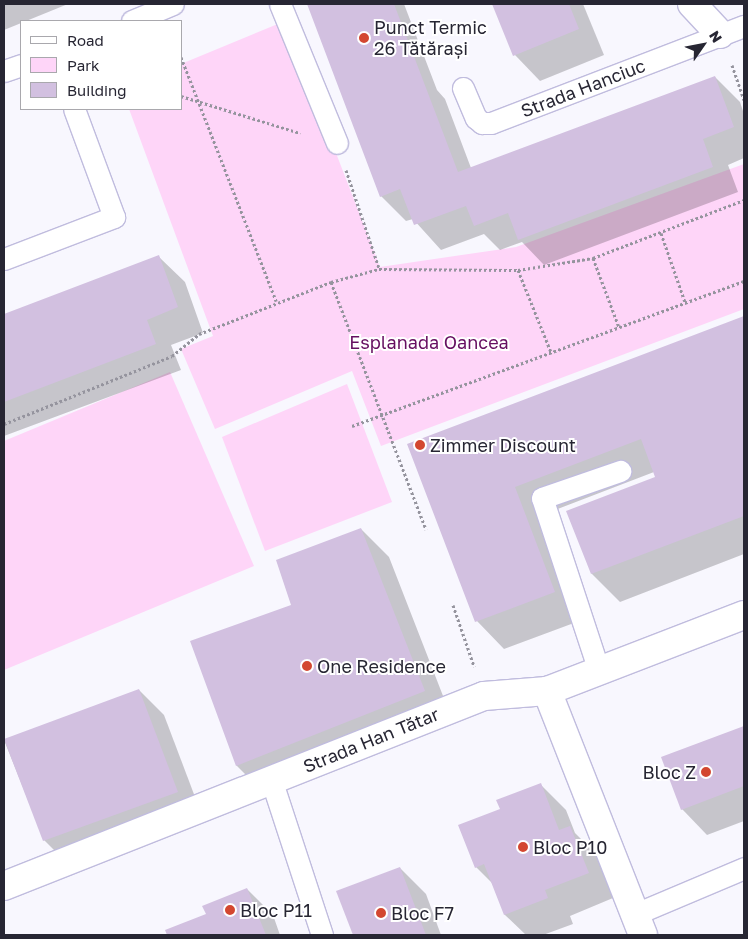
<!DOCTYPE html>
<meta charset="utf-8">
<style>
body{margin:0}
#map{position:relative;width:748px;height:939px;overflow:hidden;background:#f8f7fe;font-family:"Golos Text",sans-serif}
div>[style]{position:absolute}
.green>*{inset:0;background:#fed5f8}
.shadow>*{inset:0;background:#0003}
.building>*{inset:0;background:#d2c0e0}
.path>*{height:3px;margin-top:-1.5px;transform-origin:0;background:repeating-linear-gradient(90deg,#95949e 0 2.5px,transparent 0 5px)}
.roads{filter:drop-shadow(1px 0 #c0bcde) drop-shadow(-1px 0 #c0bcde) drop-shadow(0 1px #c0bcde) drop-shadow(0 -1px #c0bcde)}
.service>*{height:21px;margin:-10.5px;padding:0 10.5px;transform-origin:10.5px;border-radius:10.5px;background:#fff}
.minor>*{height:28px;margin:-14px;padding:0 14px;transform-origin:14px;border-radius:14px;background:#fff}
.tertiary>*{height:28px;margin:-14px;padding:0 14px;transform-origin:14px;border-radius:14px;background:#fff}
.dots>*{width:14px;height:14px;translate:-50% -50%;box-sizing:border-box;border:2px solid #fff;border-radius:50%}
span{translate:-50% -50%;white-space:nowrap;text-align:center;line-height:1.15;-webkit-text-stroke:4px #fff;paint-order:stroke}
.poi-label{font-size:18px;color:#272633}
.left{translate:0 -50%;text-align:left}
.right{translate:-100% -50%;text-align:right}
.street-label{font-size:18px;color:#272633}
.park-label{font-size:18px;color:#660f61}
.frame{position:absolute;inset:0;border:5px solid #272633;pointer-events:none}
.legend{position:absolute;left:20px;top:20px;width:162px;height:90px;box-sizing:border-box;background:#fff;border:1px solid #a9a8ad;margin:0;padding:6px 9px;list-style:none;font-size:15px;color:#272633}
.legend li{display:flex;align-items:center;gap:10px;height:25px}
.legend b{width:25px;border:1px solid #a9a8ad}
.north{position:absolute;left:678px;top:20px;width:50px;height:50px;-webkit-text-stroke:4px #fff;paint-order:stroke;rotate:57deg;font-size:14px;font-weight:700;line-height:20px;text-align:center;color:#272633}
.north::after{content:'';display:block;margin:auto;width:18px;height:22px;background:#272633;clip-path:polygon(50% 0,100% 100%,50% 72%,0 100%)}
</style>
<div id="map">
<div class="green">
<i style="clip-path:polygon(285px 21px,380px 267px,516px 247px,744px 164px,744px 309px,381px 446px,352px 371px,215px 429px,181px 349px,213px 336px,129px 109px,181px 109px,181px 64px)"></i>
<i style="clip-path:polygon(170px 372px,254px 566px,4px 670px,4px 441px)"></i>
<i style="clip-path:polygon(347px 384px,392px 502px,265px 551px,222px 437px)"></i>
</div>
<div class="shadow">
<i style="clip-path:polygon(4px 4px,68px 4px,4px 30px)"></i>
<i style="clip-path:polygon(309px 4px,404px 4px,437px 90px,445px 99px,471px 168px,715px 77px,740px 102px,744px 114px,744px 158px,728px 165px,738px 192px,544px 265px,522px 242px,500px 250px,484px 234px,441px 250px,413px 219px,406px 221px,381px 196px)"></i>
<i style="clip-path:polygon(494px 4px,583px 4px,604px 55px,540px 81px,515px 55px)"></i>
<i style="clip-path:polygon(159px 257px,185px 282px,203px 333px,171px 345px,181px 370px,4px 436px,4px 315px)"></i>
<i style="clip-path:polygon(744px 317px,744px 554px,620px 602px,592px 574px,568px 512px,656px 478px,654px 472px,542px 515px,582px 620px,504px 649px,477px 621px,409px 445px)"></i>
<i style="clip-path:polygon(361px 529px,389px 557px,452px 719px,265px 794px,237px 766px,192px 642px,293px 605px)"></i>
<i style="clip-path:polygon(139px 690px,164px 715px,203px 818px,70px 866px,44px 840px,4px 740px)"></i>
<i style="clip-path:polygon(744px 728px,744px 821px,707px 835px,682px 809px,663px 758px)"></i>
<i style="clip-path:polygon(541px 785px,566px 810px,575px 833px,595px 853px,613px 898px,570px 916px,573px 924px,543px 935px,526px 935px,505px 915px,493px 884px,476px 867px,501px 810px)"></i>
<i style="clip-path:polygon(400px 868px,426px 894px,441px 935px,354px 935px,338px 891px)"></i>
<i style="clip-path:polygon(247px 889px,273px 915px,280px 935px,168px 935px,167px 931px,207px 915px)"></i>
</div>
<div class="building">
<i style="clip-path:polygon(307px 4px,394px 4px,458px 172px,715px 76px,734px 127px,703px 139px,713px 167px,518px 240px,508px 213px,474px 226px,466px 206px,414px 225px,400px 189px,380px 197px)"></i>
<i style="clip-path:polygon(492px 4px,569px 4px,579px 29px,513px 56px)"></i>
<i style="clip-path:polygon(159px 255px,178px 307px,147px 320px,156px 344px,4px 402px,4px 314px)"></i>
<i style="clip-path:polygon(744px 316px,744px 516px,591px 574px,566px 511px,655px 477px,641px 439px,515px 487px,555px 592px,475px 622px,407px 444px)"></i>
<i style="clip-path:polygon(361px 528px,425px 691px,236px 766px,190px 641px,291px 605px,276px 560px)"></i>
<i style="clip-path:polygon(139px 689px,178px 792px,43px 841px,4px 739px)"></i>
<i style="clip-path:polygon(744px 726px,744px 786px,681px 810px,661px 757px)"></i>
<i style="clip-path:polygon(541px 783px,559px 830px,570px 826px,589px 873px,545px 890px,548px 898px,504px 915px,484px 864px,475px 868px,458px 825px,500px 809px,496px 800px)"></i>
<i style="clip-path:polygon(400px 867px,426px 935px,353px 935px,336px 891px)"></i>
<i style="clip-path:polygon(247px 888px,266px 935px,167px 935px,165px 930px,206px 914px,202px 906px)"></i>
</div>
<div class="path">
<i style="left:181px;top:57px;width:262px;rotate:68.7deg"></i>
<i style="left:732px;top:65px;width:37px;rotate:71deg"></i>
<i style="left:181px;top:96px;width:125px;rotate:17.3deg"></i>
<i style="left:346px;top:170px;width:103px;rotate:71.4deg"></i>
<i style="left:661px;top:233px;width:73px;rotate:70.8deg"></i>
<i style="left:593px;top:258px;width:74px;rotate:69.4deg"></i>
<i style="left:518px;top:270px;width:88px;rotate:68.1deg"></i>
<i style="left:331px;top:282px;width:265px;rotate:69deg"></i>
<i style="left:4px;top:424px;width:181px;rotate:-22deg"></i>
<i style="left:172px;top:356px;width:35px;rotate:-39deg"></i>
<i style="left:199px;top:334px;width:142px;rotate:-21.5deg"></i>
<i style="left:331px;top:282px;width:50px;rotate:-15.2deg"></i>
<i style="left:379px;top:269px;width:139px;rotate:0.4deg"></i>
<i style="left:518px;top:270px;width:76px;rotate:-9.1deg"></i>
<i style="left:593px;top:258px;width:162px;rotate:-21deg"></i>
<i style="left:352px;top:426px;width:418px;rotate:-20.3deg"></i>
<i style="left:453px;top:605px;width:65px;rotate:71deg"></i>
</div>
<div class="roads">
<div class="service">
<i style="left:280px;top:4px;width:150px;rotate:67.7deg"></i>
<i style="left:132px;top:21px;width:44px;rotate:-22.5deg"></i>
<i style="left:4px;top:71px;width:18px;rotate:-19deg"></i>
<i style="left:463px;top:88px;width:33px;rotate:67deg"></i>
<i style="left:476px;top:118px;width:8px;rotate:40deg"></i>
<i style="left:482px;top:123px;width:9px"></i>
<i style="left:491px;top:123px;width:271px;rotate:-21deg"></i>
<i style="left:4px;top:259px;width:118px;rotate:-20.9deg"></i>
<i style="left:114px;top:217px;width:115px;rotate:-110.3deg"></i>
<i style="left:599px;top:671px;width:182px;rotate:-108.2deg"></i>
<i style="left:542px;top:498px;width:83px;rotate:-19.1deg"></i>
<i style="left:271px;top:779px;width:164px;rotate:71.9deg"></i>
<i style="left:633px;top:915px;width:121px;rotate:-22.9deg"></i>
</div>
<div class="minor">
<i style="left:692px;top:4px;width:41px;rotate:47deg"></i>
<i style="left:547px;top:691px;width:262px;rotate:68.5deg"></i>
</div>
<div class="tertiary">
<i style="left:4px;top:886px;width:516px;rotate:-21.6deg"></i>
<i style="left:484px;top:696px;width:63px;rotate:-4.5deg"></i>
<i style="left:547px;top:691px;width:211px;rotate:-21.1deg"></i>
</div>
</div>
<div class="dots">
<i style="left:364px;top:38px;background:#d34730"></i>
<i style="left:420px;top:445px;background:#d34730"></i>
<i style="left:307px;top:666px;background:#d34730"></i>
<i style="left:706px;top:772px;background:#d34730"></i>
<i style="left:523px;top:847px;background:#d34730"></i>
<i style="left:230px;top:910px;background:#d34730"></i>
<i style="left:381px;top:913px;background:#d34730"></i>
</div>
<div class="poi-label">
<span class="left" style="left:374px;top:38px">Punct Termic<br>26 Tătărași</span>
<span class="left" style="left:430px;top:445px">Zimmer Discount</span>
<span class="left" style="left:317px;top:666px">One Residence</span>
<span class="right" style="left:696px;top:772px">Bloc Z</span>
<span class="left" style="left:533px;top:847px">Bloc P10</span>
<span class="left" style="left:240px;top:910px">Bloc P11</span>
<span class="left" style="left:391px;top:913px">Bloc F7</span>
</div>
<div class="street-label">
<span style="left:583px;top:88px;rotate:-21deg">Strada Hanciuc</span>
<span style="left:371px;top:740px;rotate:-22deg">Strada Han Tătar</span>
</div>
<div class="park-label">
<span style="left:429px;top:342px">Esplanada Oancea</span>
</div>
<div class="frame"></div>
<ul class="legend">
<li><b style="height:6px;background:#fff"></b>Road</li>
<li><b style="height:14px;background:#fed5f8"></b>Park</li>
<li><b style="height:14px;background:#d2c0e0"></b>Building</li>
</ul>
<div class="north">N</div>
</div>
